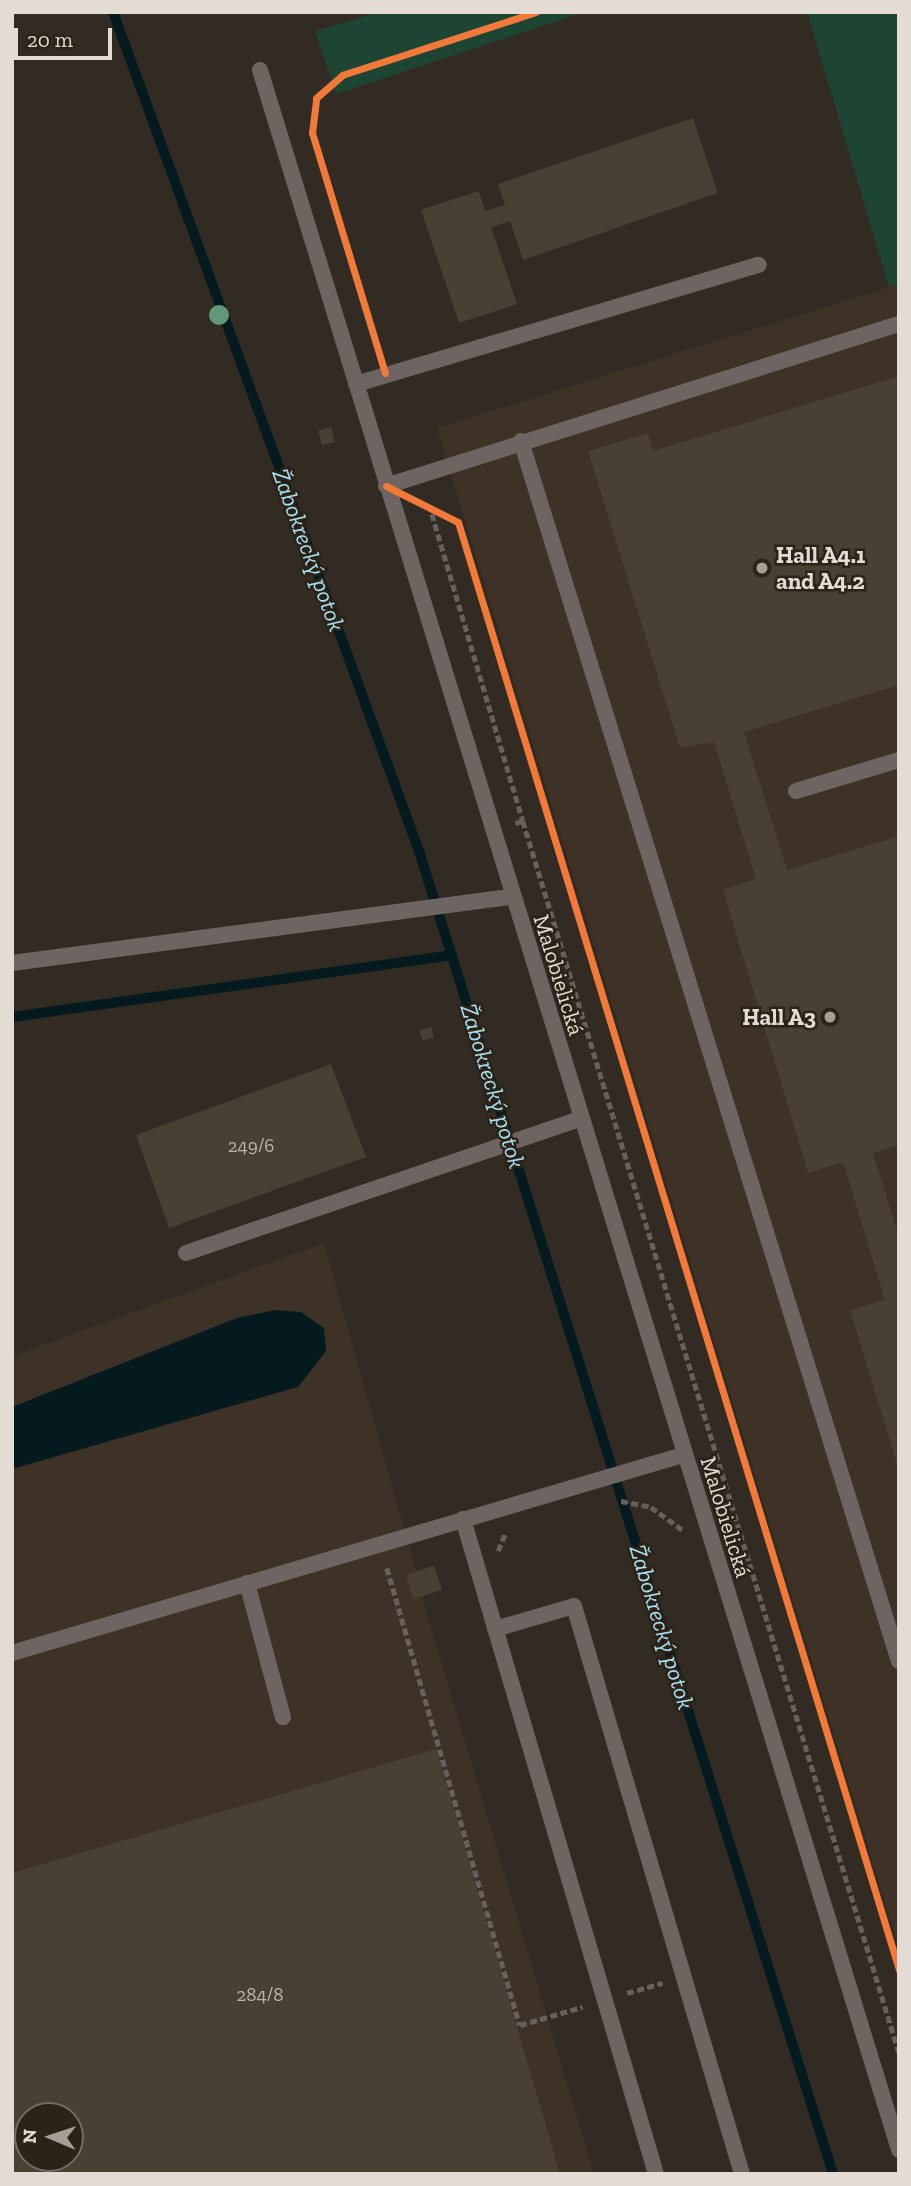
<!DOCTYPE html>
<meta charset="utf-8">
<style>
body{margin:0}
#map{position:relative;width:911px;height:2186px;overflow:hidden;background:#312b24;font-family:"Zilla Slab",serif}
div>[style]{position:absolute}
.industrial>*{inset:0;background:#3e3125}
.green>*{inset:0;background:#1e4434}
.water>*{inset:0;background:#051a1f}
.stream>*{height:10px;margin:-5px;padding:0 5px;transform-origin:5px;border-radius:5px;background:#051a1f}
.building>*{inset:0;background:#493f33}
.path>*{height:4.5px;margin-top:-2.25px;transform-origin:0;background:repeating-linear-gradient(90deg,#67605d 0 7px,transparent 0 10.5px)}
.lane>*{height:16px;margin:-8px;padding:0 8px;transform-origin:8px;border-radius:8px;background:#6e6462}
.cycleway>*{height:7px;margin:-3.5px;padding:0 3.5px;transform-origin:3.5px;border-radius:3.5px;background:#f17a3a}
.trees>*{width:20px;height:20px;margin:-10px;border-radius:50%;background:#63977b}
.dots>*{width:19px;height:19px;translate:-50% -50%;box-sizing:border-box;border:4px solid #2c2216;border-radius:50%}
span{translate:-50% -50%;white-space:nowrap;text-align:center;line-height:1.15;-webkit-text-stroke:5px #2c2216;paint-order:stroke}
.number-label{font-size:19px;color:#bcb5ac}
.number-label span{-webkit-text-stroke-width:0}
.poi-label{font-size:23px;color:#e3dcd4;font-weight:700}
.left{translate:0 -50%;text-align:left}
.right{translate:-100% -50%;text-align:right}
.street-label{font-size:23px;color:#e3dcd4}
.water-label{font-size:24px;color:#a5e2f7;font-style:italic}
.frame{position:absolute;inset:0;border:14px solid #e3dcd4;pointer-events:none}
.north{position:absolute;left:14px;top:2102px;width:70px;height:70px;box-sizing:border-box;background:#2c2216;border:2px solid #756c62;border-radius:50%;rotate:272deg;font-size:19px;font-weight:700;line-height:28px;text-align:center;color:#e3dcd4}
.north::after{content:'';display:block;margin:auto;width:24px;height:32px;background:#a59e96;clip-path:polygon(50% 0,100% 100%,50% 72%,0 100%)}
.scale{position:absolute;left:14px;top:28px;width:98px;height:32px;box-sizing:border-box;border:4px solid #e3dcd4;border-top:0;padding-left:9px;font-size:21px;line-height:24px;white-space:nowrap;color:#e3dcd4;-webkit-text-stroke:5px #2c2216;paint-order:stroke}
</style>
<div id="map">
<div class="industrial">
<i style="clip-path:polygon(899px 284px,899px 1949px,437px 428px)"></i>
<i style="clip-path:polygon(evenodd,324px 1243px,416px 1571px,434px 1566px,442px 1590px,422px 1597px,594px 2174px,12px 2174px,12px 1356px,324px 1243px,28px 2116px,70px 2116px,70px 2158px,28px 2158px,28px 2116px)"></i>
</div>
<div class="green">
<i style="clip-path:polygon(379px 12px,584px 12px,336px 94px,315px 31px)"></i>
<i style="clip-path:polygon(807px 12px,899px 12px,899px 284px,889px 287px)"></i>
</div>
<div class="water">
<i style="clip-path:polygon(275px 1310px,301px 1312px,324px 1328px,326px 1351px,298px 1387px,12px 1469px,12px 1407px,237px 1318px)"></i>
</div>
<div class="stream">
<i style="left:113px;top:12px;width:893px;rotate:69.96deg"></i>
<i style="left:419px;top:851px;width:1386px;rotate:72.62deg"></i>
<i style="left:12px;top:1017px;width:444px;rotate:-8deg"></i>
</div>
<div class="building">
<i style="clip-path:polygon(693px 118px,718px 193px,523px 260px,510px 221px,491px 227px,517px 304px,459px 323px,421px 210px,479px 191px,485px 211px,505px 205px,498px 184px)"></i>
<i style="clip-path:polygon(899px 376px,899px 685px,744px 732px,787px 870px,899px 836px,899px 1145px,873px 1153px,899px 1237px,898px 1467px,850px 1310px,885px 1300px,843px 1162px,808px 1173px,723px 890px,756px 879px,714px 742px,680px 748px,588px 451px,648px 433px,653px 451px)"></i>
<i style="clip-path:polygon(331px 427px,335px 442px,322px 445px,318px 431px)"></i>
<i style="clip-path:polygon(431px 1027px,434px 1037px,423px 1041px,419px 1031px)"></i>
<i style="clip-path:polygon(331px 1064px,366px 1157px,169px 1228px,136px 1135px)"></i>
<i style="clip-path:polygon(434px 1566px,442px 1590px,413px 1599px,406px 1575px)"></i>
<i style="clip-path:polygon(evenodd,436px 1749px,560px 2174px,12px 2174px,12px 1873px,436px 1749px,28px 2116px,70px 2116px,70px 2158px,28px 2158px,28px 2116px)"></i>
</div>
<div class="path">
<i style="left:432px;top:514px;width:320px;rotate:73.5deg"></i>
<i style="left:515px;top:823px;width:8px;rotate:-14deg"></i>
<i style="left:523px;top:821px;width:1287px;rotate:73.02deg"></i>
<i style="left:621px;top:1501px;width:31px;rotate:11deg"></i>
<i style="left:651px;top:1507px;width:41px;rotate:36deg"></i>
<i style="left:498px;top:1551px;width:18px;rotate:-68deg"></i>
<i style="left:387px;top:1568px;width:476px;rotate:73.8deg"></i>
<i style="left:520px;top:2025px;width:65px;rotate:-16.2deg"></i>
<i style="left:627px;top:1993px;width:37px;rotate:-16deg"></i>
</div>
<div class="lane">
<i style="left:260px;top:70px;width:2176px;rotate:72.92deg"></i>
<i style="left:356px;top:384px;width:420px;rotate:-16.5deg"></i>
<i style="left:521px;top:441px;width:1277px;rotate:72.79deg"></i>
<i style="left:386px;top:486px;width:538px;rotate:-17.53deg"></i>
<i style="left:796px;top:791px;width:108px;rotate:-16.8deg"></i>
<i style="left:12px;top:963px;width:502px;rotate:-7.55deg"></i>
<i style="left:186px;top:1253px;width:415px;rotate:-18.8deg"></i>
<i style="left:463px;top:1519px;width:683px;rotate:73.58deg"></i>
<i style="left:247px;top:1583px;width:139px;rotate:75deg"></i>
<i style="left:495px;top:1629px;width:82px;rotate:-16.2deg"></i>
<i style="left:574px;top:1606px;width:592px;rotate:73.52deg"></i>
<i style="left:12px;top:1653px;width:700px;rotate:-16.44deg"></i>
</div>
<div class="cycleway">
<i style="left:385px;top:373px;width:251px;rotate:-106.9deg"></i>
<i style="left:312px;top:133px;width:35px;rotate:-83deg"></i>
<i style="left:316px;top:98px;width:35px;rotate:-41deg"></i>
<i style="left:342px;top:75px;width:204px;rotate:-18deg"></i>
<i style="left:386px;top:486px;width:80px;rotate:26.6deg"></i>
<i style="left:458px;top:522px;width:1514px;rotate:73.06deg"></i>
</div>
<div class="trees">
<i style="left:219px;top:315px"></i>
</div>
<div class="dots">
<i style="left:762px;top:568px;background:#a59e96"></i>
<i style="left:830px;top:1017px;background:#a59e96"></i>
</div>
<div class="number-label">
<span style="left:251px;top:1146px">249/6</span>
<span style="left:260px;top:1995px">284/8</span>
</div>
<div class="poi-label">
<span class="left" style="left:776px;top:568px">Hall A4.1<br>and A4.2</span>
<span class="right" style="left:816px;top:1017px">Hall A3</span>
</div>
<div class="street-label">
<span style="left:559px;top:975px;rotate:73deg">Malobielická</span>
<span style="left:726px;top:1517px;rotate:73deg">Malobielická</span>
</div>
<div class="water-label">
<span style="left:309px;top:550px;rotate:70deg">Žabokrecký potok</span>
<span style="left:493px;top:1086px;rotate:73deg">Žabokrecký potok</span>
<span style="left:662px;top:1627px;rotate:73deg">Žabokrecký potok</span>
</div>
<div class="frame"></div>
<div class="north">N</div>
<div class="scale">20 m</div>
</div>
